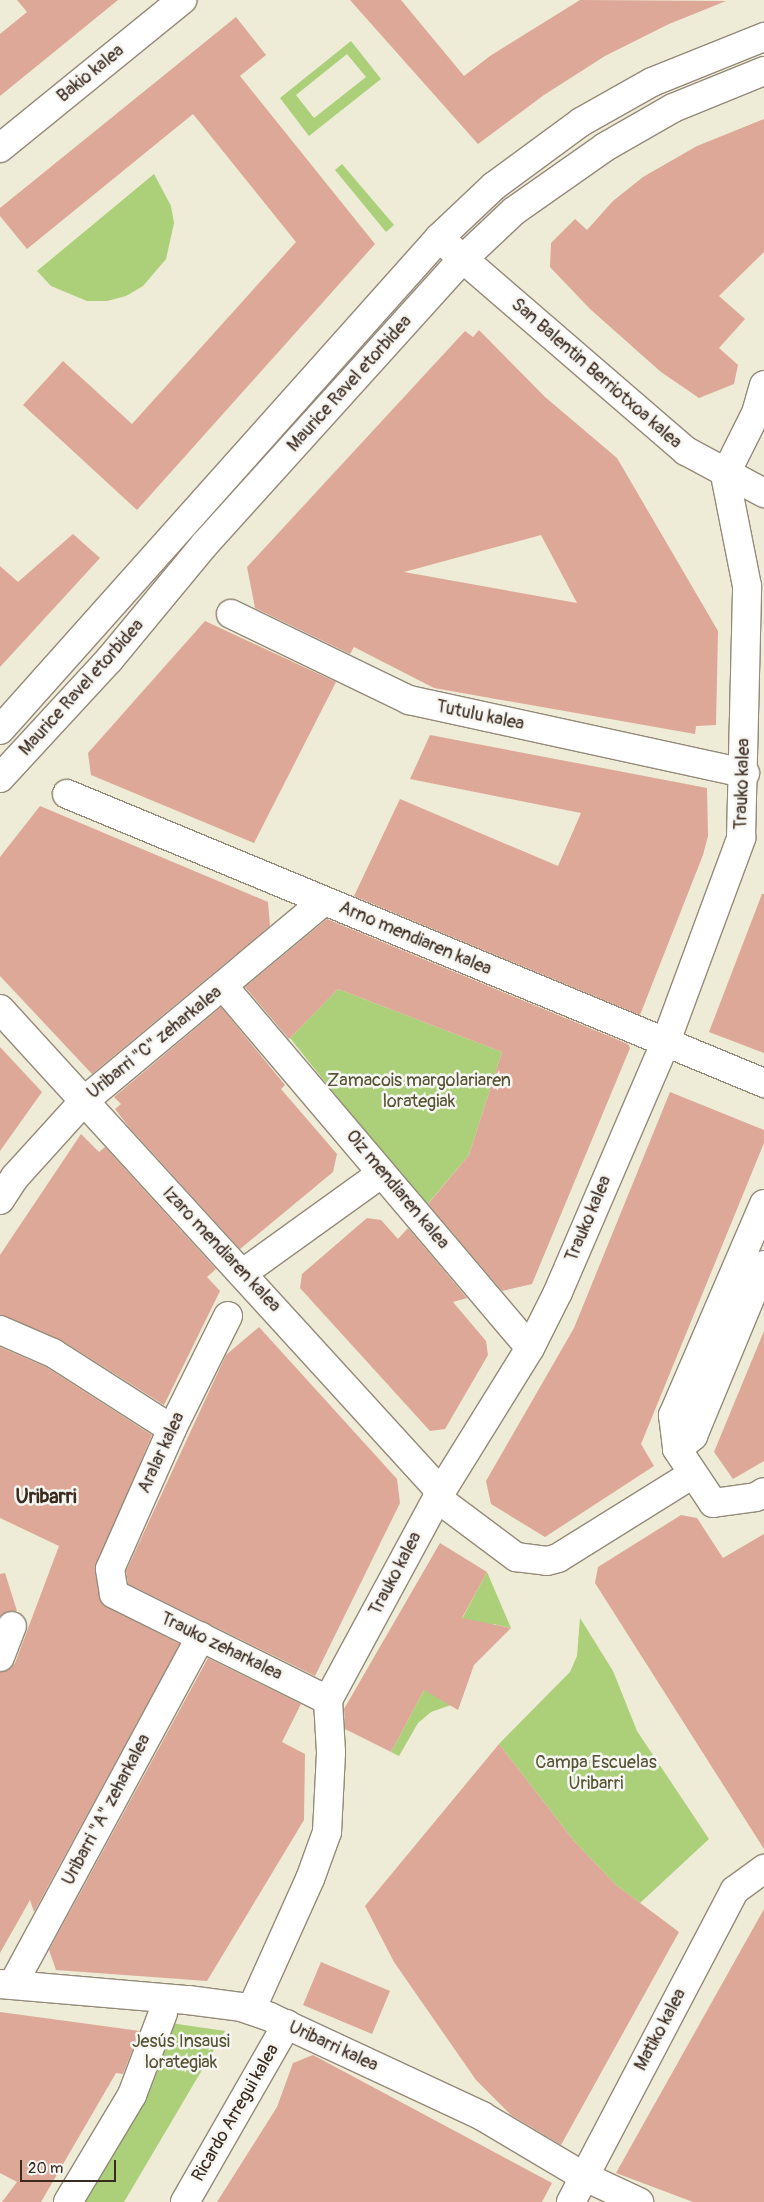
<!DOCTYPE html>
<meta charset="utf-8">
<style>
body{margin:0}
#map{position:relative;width:764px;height:2202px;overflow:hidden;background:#eeebd6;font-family:Pangolin,sans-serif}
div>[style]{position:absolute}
.green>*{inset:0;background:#abd079}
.building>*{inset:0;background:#dda897}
.roads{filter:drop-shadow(1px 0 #948a7a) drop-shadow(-1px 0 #948a7a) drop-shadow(0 1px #948a7a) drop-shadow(0 -1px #948a7a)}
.street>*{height:28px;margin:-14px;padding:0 14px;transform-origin:14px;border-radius:14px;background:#fff}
.primary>*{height:28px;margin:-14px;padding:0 14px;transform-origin:14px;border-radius:14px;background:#fff}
span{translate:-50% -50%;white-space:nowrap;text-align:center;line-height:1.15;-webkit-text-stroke:5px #f6f6f2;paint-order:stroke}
.street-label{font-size:18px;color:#3b2a1e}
.park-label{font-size:18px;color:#575435}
.quarter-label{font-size:20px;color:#3b2a1e;font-weight:700}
.scale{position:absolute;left:20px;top:2160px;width:96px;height:22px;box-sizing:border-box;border:2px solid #3b2a1e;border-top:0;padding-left:6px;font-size:15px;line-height:18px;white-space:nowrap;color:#3b2a1e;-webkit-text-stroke:4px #f6f6f2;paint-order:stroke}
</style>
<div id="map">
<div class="green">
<i style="clip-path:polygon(evenodd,351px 41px,381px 79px,309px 136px,280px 98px,351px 41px,347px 54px,366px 77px,314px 118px,296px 95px,347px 54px)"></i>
<i style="clip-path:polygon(342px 164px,394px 225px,386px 232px,335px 170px)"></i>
<i style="clip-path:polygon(154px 174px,171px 206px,174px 223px,166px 259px,143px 286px,126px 296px,107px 301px,87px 301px,51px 286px,37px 271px)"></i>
<i style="clip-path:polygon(338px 989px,502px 1052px,469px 1155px,425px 1207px,290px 1038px)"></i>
<i style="clip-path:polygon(487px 1572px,511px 1628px,493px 1624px,451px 1705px,431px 1712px,418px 1723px,399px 1756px,391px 1752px)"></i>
<i style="clip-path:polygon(580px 1618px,613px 1671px,637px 1731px,709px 1839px,640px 1903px,616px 1885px,574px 1841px,499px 1744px,570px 1672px,577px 1656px)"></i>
<i style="clip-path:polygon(164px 2022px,225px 2031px,124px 2202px,71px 2202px)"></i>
</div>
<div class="building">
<i style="clip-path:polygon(17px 0,118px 0,0 96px,0 34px,27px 12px)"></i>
<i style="clip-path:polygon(350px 0,401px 0,464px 76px,490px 56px,580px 0,726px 1px,669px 24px,605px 56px,544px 95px,478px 144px)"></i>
<i style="clip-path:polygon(236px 17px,266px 55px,240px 76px,375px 244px,137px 510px,23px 405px,63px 361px,132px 424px,296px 242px,193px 114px,27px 249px,0 216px,0 208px)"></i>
<i style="clip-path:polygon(764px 119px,764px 252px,719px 296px,745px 319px,719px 348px,738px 365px,734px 384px,699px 398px,661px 372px,590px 309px,550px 267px,551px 243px,575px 219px,587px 230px,613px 201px,643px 177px,697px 146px)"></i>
<i style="clip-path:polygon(evenodd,479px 330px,545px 397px,617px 458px,718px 631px,716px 725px,696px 726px,695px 734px,434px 688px,354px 647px,350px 654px,255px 608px,247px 567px,465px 331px,473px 337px,479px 330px,541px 535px,577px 603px,404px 572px,541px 535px)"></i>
<i style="clip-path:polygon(73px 534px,100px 558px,0 667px,0 566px,18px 582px)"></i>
<i style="clip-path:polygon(205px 621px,336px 682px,254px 843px,91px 775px,88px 753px)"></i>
<i style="clip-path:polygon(430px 735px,707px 788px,708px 836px,703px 855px,640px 1015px,354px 896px,400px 799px,558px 866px,581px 813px,410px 779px)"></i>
<i style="clip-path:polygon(40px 806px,268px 902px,270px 926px,92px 1074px,0 976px,0 857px)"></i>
<i style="clip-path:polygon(762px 894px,764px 894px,764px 1053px,709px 1032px)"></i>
<i style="clip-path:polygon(327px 919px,628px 1044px,630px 1048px,532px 1284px,502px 1291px,428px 1204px,469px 1155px,502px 1052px,338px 989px,289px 1039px,245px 987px)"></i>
<i style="clip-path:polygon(221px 1007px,285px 1085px,281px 1089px,337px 1154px,333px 1172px,240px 1249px,128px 1126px,115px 1109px,121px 1104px,114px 1097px)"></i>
<i style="clip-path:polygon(0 1047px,42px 1092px,0 1151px)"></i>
<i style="clip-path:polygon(670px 1092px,764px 1130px,764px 1143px,641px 1444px,654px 1466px,545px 1537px,491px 1504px,486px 1481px,574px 1328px)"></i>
<i style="clip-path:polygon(81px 1134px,99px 1152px,105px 1147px,216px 1269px,207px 1277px,220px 1291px,164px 1405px,61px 1340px,0 1315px,0 1255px)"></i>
<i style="clip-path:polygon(367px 1218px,381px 1220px,398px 1239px,408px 1228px,467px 1298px,453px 1302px,486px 1341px,488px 1355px,445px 1429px,430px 1431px,300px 1288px,302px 1274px)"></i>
<i style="clip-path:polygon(259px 1327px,397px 1479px,400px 1503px,315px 1676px,128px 1584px,126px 1571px,226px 1355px)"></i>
<i style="clip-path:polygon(764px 1331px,764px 1461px,733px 1479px,714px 1452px)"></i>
<i style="clip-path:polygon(0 1347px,46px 1367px,152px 1435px,95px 1571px,102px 1604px,180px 1644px,34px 1912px,30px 1900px,0 1953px,0 1672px,9px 1669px,15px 1663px,59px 1546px,0 1518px)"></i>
<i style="clip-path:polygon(681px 1515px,697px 1518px,723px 1558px,764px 1534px,764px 1849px,595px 1583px,598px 1567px)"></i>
<i style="clip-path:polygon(440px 1543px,487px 1572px,462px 1618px,511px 1628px,474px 1665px,458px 1710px,424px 1690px,391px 1752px,345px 1729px,344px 1709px)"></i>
<i style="clip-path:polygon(5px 1573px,17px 1611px,9px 1611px,0 1617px,0 1574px)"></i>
<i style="clip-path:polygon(208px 1658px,301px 1704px,282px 1742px,305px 1754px,304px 1820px,207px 1981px,56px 1970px,49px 1950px)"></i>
<i style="clip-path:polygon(499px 1744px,574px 1841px,616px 1885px,679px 1932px,561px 2145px,511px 2115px,476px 2080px,394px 1962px,365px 1906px)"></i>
<i style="clip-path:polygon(764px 1909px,764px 2202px,693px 2202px,616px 2173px)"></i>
<i style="clip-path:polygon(321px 1962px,390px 1991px,372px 2034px,303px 2005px)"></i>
<i style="clip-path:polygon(0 2012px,140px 2031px,123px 2074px,116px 2073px,41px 2202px,2px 2202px,17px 2182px,0 2173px)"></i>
<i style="clip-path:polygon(313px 2055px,552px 2183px,542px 2202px,217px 2202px,277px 2107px,293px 2063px)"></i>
</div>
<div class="roads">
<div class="street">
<i style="left:0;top:148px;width:235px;rotate:-39.1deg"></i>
<i style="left:439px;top:238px;width:326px;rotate:40.8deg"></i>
<i style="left:686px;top:451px;width:89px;rotate:28.3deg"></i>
<i style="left:231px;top:614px;width:198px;rotate:25.8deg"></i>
<i style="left:409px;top:700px;width:344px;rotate:12.3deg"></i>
<i style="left:67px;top:794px;width:755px;rotate:22.52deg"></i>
<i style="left:224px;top:987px;width:473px;rotate:49.7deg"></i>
<i style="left:0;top:1009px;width:654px;rotate:47.6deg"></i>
<i style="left:0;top:1200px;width:27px;rotate:-57deg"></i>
<i style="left:15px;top:1177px;width:103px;rotate:-47.8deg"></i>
<i style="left:84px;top:1101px;width:312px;rotate:-39.8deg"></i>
<i style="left:764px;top:1204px;width:230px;rotate:113.3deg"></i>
<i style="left:673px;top:1415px;width:34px;rotate:83deg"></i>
<i style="left:677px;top:1449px;width:65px;rotate:56.3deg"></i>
<i style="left:713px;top:1503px;width:43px;rotate:-7.9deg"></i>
<i style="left:756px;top:1497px;width:9px;rotate:-32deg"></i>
<i style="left:243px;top:1273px;width:171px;rotate:-35.7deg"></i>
<i style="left:228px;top:1316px;width:126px;rotate:116.4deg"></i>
<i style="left:172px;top:1429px;width:153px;rotate:113.9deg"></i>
<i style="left:110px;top:1569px;width:25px;rotate:81deg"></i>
<i style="left:114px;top:1594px;width:239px;rotate:26.4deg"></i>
<i style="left:0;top:1330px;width:58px;rotate:23.5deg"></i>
<i style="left:53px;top:1353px;width:141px;rotate:32.6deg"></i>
<i style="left:677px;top:1449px;width:21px;rotate:-39deg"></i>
<i style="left:693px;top:1436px;width:185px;rotate:-67.5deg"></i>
<i style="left:437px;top:1498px;width:99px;rotate:36.8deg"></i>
<i style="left:516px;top:1557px;width:31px;rotate:7deg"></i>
<i style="left:547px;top:1561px;width:11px;rotate:-15deg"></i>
<i style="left:558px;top:1558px;width:159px;rotate:-31.9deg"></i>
<i style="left:0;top:1657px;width:33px;rotate:-69deg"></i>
<i style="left:0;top:1984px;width:189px;rotate:4.9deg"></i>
<i style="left:188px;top:2000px;width:53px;rotate:7.5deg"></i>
<i style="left:241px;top:2007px;width:31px;rotate:19deg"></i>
<i style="left:270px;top:2017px;width:234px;rotate:25deg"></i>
<i style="left:482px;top:2116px;width:117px;rotate:30.7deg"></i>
<i style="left:583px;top:2176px;width:62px;rotate:24.9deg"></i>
<i style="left:13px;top:1984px;width:395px;rotate:-61.6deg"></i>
<i style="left:251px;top:2010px;width:144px;rotate:-65.8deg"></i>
<i style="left:310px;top:1879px;width:50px;rotate:-70.1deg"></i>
<i style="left:327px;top:1832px;width:80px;rotate:-87.1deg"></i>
<i style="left:331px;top:1752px;width:52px;rotate:-93.3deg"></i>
<i style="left:328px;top:1700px;width:230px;rotate:-61.6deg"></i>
<i style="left:437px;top:1498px;width:176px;rotate:-58.2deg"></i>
<i style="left:530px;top:1348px;width:63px;rotate:-63.4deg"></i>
<i style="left:558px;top:1292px;width:270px;rotate:-66.7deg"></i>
<i style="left:665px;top:1044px;width:220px;rotate:-69.7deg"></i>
<i style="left:741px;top:838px;width:252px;rotate:-88.6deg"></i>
<i style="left:747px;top:586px;width:113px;rotate:-101.2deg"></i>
<i style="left:725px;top:475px;width:69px;rotate:-63.4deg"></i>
<i style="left:756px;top:413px;width:29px;rotate:-74deg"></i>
<i style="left:68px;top:2202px;width:125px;rotate:-59.1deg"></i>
<i style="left:132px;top:2095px;width:88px;rotate:-69.3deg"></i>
<i style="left:185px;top:2202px;width:205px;rotate:-60.2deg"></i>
<i style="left:571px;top:2202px;width:352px;rotate:-62.3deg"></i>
<i style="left:735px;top:1890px;width:36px;rotate:-36deg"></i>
</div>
<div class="primary">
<i style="left:0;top:730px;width:659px;rotate:-48.26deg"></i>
<i style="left:439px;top:238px;width:76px;rotate:-43.4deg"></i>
<i style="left:494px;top:186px;width:108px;rotate:-36.3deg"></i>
<i style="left:581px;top:122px;width:81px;rotate:-29.4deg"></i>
<i style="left:652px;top:82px;width:121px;rotate:-21.9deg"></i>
<i style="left:0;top:778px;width:161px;rotate:-47.3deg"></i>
<i style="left:109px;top:660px;width:151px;rotate:-50.4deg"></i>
<i style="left:205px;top:544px;width:383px;rotate:-47.9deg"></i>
<i style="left:462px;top:260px;width:71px;rotate:-43.3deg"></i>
<i style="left:514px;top:211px;width:111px;rotate:-35.1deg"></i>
<i style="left:605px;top:147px;width:78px;rotate:-29.8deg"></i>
<i style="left:673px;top:108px;width:98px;rotate:-22.1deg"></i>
</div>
</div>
<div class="street-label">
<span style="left:91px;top:74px;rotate:-39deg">Bakio kalea</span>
<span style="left:596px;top:374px;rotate:41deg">San Balentin Berriotxoa kalea</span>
<span style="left:350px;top:384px;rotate:-48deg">Maurice Ravel etorbidea</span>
<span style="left:82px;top:688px;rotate:-48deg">Maurice Ravel etorbidea</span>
<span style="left:480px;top:716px;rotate:12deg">Tutulu kalea</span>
<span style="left:743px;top:784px;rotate:-88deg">Trauko kalea</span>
<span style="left:415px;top:939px;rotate:23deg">Arno mendiaren kalea</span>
<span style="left:155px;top:1043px;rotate:-39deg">Uribarri "C" zeharkalea</span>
<span style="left:397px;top:1190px;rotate:50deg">Oiz mendiaren kalea</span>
<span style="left:589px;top:1219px;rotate:-67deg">Trauko kalea</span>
<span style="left:221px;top:1250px;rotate:47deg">Izaro mendiaren kalea</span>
<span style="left:162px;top:1453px;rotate:-65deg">Aralar kalea</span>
<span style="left:396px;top:1574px;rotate:-62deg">Trauko kalea</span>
<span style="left:221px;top:1647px;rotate:26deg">Trauko zeharkalea</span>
<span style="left:107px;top:1810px;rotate:-62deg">Uribarri "A" zeharkalea</span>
<span style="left:661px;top:2030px;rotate:-62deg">Matiko kalea</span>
<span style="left:333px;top:2047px;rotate:25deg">Uribarri kalea</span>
<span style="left:236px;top:2113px;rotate:-60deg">Ricardo Arregui kalea</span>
</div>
<div class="park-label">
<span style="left:419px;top:1092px">Zamacois margolariaren<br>lorategiak</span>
<span style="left:596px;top:1774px">Campa Escuelas<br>Uribarri</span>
<span style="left:181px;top:2053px">Jesús Insausi<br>lorategiak</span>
</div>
<div class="quarter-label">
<span style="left:46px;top:1496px">Uribarri</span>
</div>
<div class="scale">20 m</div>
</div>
